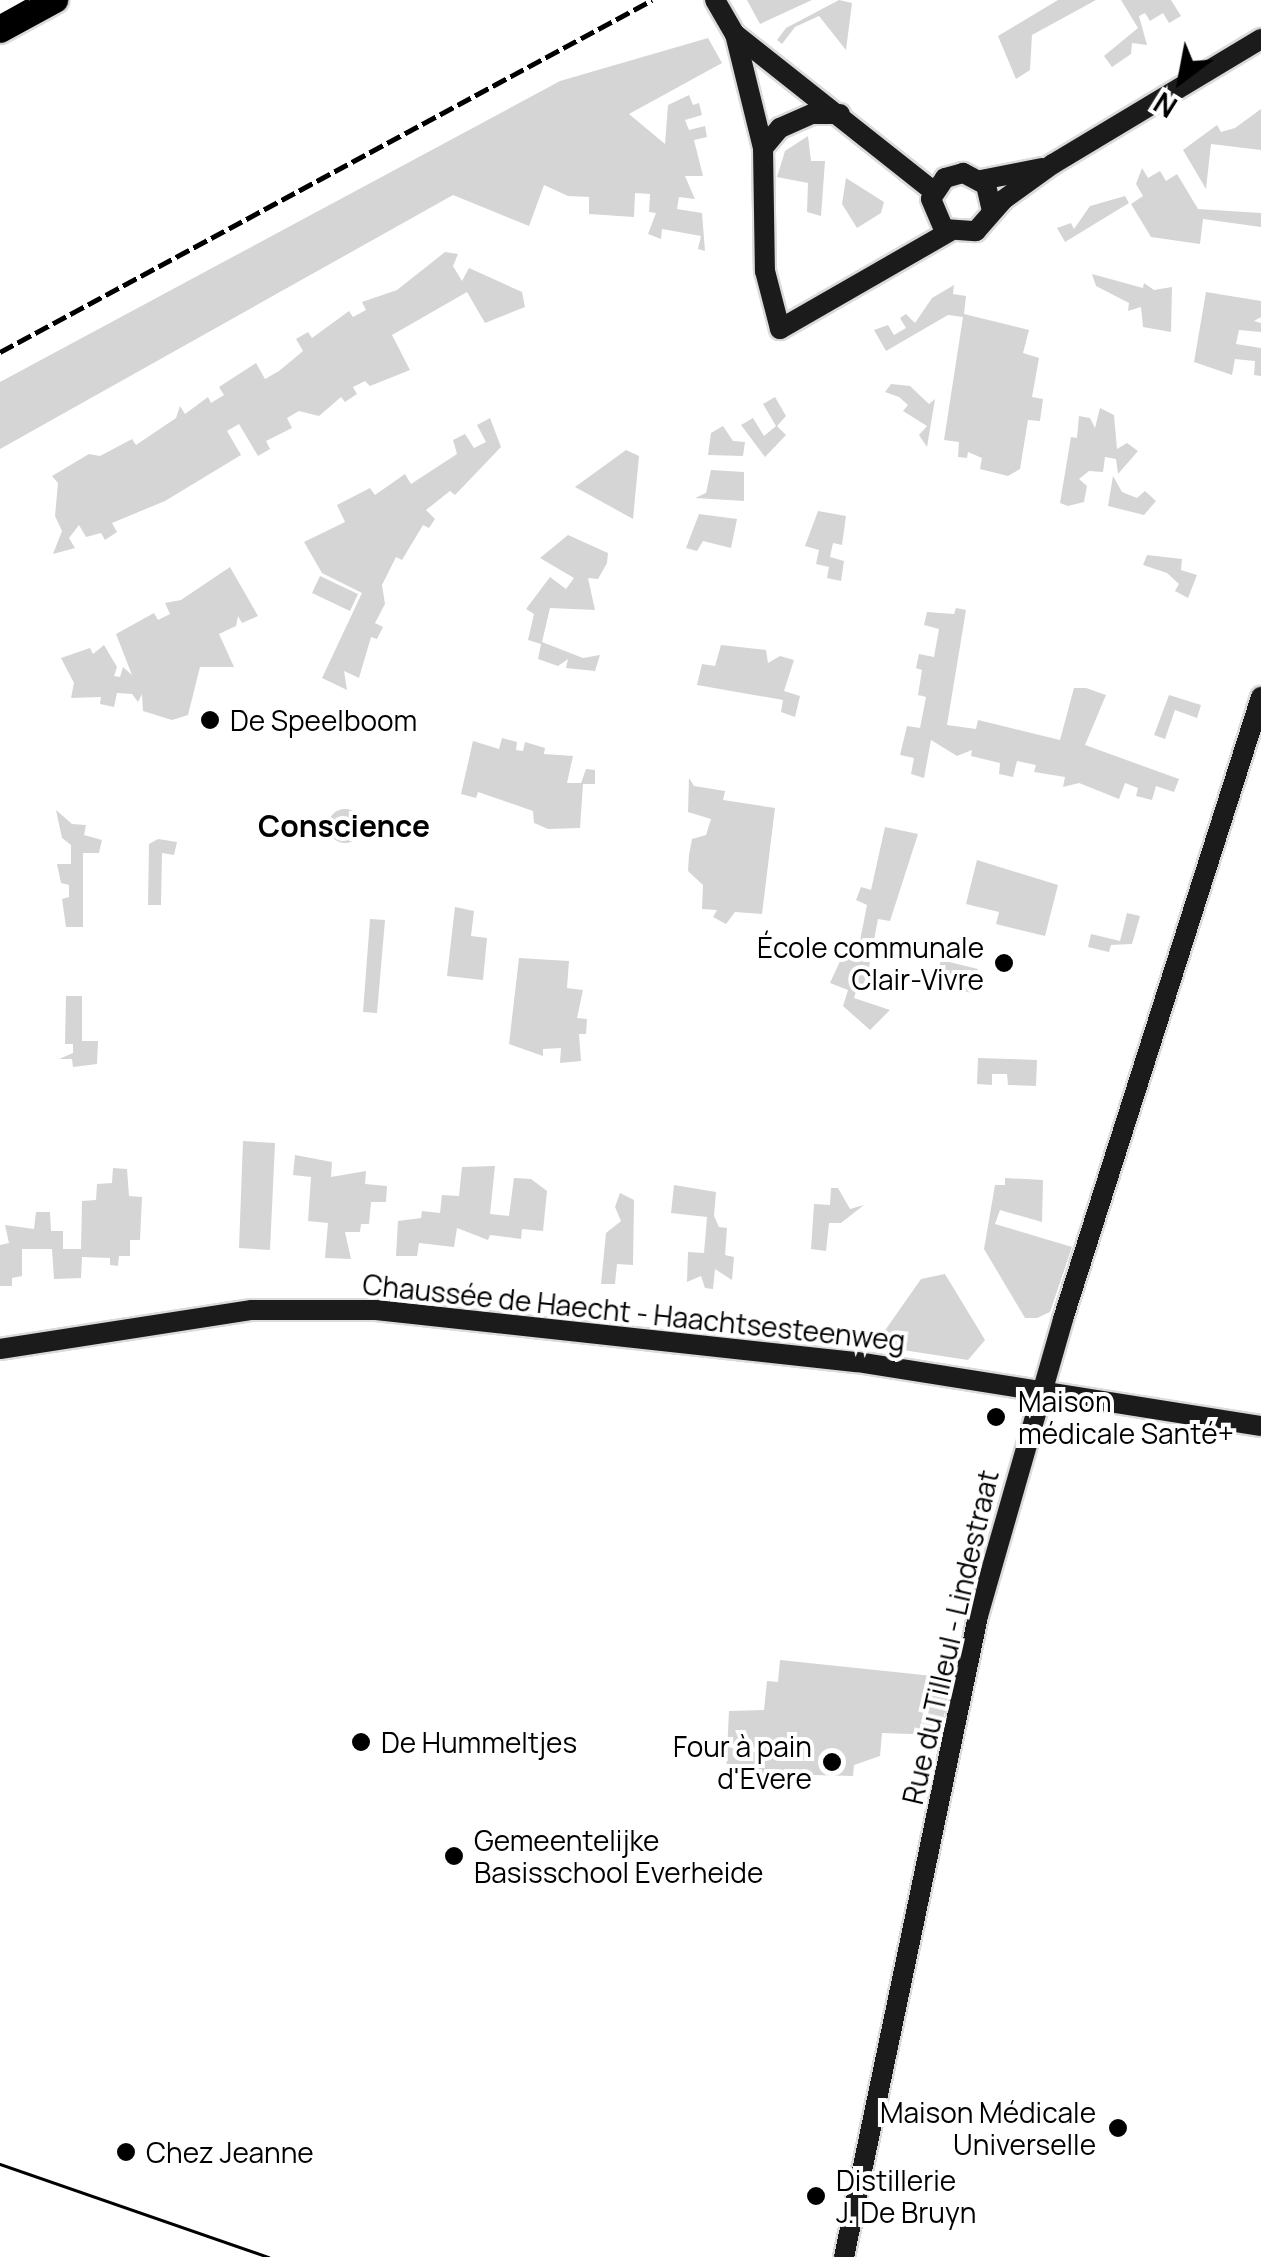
<!DOCTYPE html>
<meta charset="utf-8">
<style>
body{margin:0}
#map{position:relative;width:1261px;height:2257px;overflow:hidden;background:#fff;font-family:Manrope,sans-serif}
div>[style]{position:absolute}
.green>*{inset:0;background:#d5d5d5}
.round{border-radius:50%}
.roads{filter:drop-shadow(2px 0 #dbdbdb) drop-shadow(-2px 0 #dbdbdb) drop-shadow(0 2px #dbdbdb) drop-shadow(0 -2px #dbdbdb)}
.secondary>*{height:20px;margin:-10px;padding:0 10px;transform-origin:10px;border-radius:10px;background:#1b1b1b}
.primary>*{height:25px;margin:-12.5px;padding:0 12.5px;transform-origin:12.5px;border-radius:12.5px;background:#000}
.tram>*{height:2.5px;margin:-1.25px;padding:0 1.25px;transform-origin:1.25px;border-radius:1.25px;background:#000}
.rail>*{height:5px;margin-top:-2.5px;transform-origin:0;background:repeating-linear-gradient(90deg,#000 0 15px,transparent 0 20px)}
.dots>*{width:28px;height:28px;translate:-50% -50%;box-sizing:border-box;border:5px solid #fff;border-radius:50%}
span{translate:-50% -50%;white-space:nowrap;text-align:center;line-height:1.15;-webkit-text-stroke:8px #fff;paint-order:stroke}
.poi-label{font-size:28px;color:#000}
.left{translate:0 -50%;text-align:left}
.right{translate:-100% -50%;text-align:right}
.street-label{font-size:28px;color:#000}
.neighbourhood-label{font-size:30px;color:#000;font-weight:700}
.north{position:absolute;left:1131px;top:30px;width:100px;height:100px;-webkit-text-stroke:8px #fff;paint-order:stroke;rotate:212deg;font-size:28px;font-weight:700;line-height:40px;text-align:center;color:#000}
.north::after{content:'';display:block;margin:auto;width:35px;height:45px;background:#000;clip-path:polygon(50% 0,100% 100%,50% 72%,0 100%)}
</style>
<div id="map">
<div class="green">
<i style="clip-path:polygon(747px 0,812px 0,760px 24px)"></i>
<i style="clip-path:polygon(839px 0,852px 3px,846px 50px,819px 16px,795px 27px,782px 44px,777px 40px,786px 28px)"></i>
<i style="clip-path:polygon(1058px 0,1096px 0,1032px 35px,1030px 70px,1016px 79px,998px 36px)"></i>
<i style="clip-path:polygon(1121px 0,1171px 0,1181px 16px,1169px 23px,1163px 13px,1150px 21px,1145px 13px,1139px 16px,1147px 45px,1132px 43px,1131px 54px,1112px 67px,1104px 56px,1138px 28px)"></i>
<i style="clip-path:polygon(708px 38px,722px 63px,629px 114px,665px 144px,668px 105px,689px 95px,693px 105px,699px 103px,702px 115px,685px 120px,689px 130px,705px 126px,707px 137px,694px 140px,703px 176px,685px 176px,695px 199px,679px 197px,677px 209px,702px 213px,705px 251px,698px 249px,701px 236px,662px 229px,661px 239px,648px 234px,656px 213px,649px 212px,650px 194px,635px 193px,634px 217px,589px 214px,589px 197px,568px 196px,544px 185px,529px 226px,453px 195px,0 449px,0 382px,560px 81px)"></i>
<i style="clip-path:polygon(1261px 109px,1261px 150px,1211px 144px,1206px 189px,1183px 150px,1217px 125px,1221px 132px,1235px 128px)"></i>
<i style="clip-path:polygon(808px 136px,811px 161px,825px 161px,821px 216px,807px 212px,808px 183px,777px 177px,785px 151px)"></i>
<i style="clip-path:polygon(1142px 168px,1148px 178px,1160px 171px,1166px 181px,1177px 174px,1198px 209px,1261px 213px,1261px 227px,1203px 219px,1200px 244px,1151px 237px,1131px 204px,1143px 196px,1136px 184px)"></i>
<i style="clip-path:polygon(846px 178px,884px 202px,881px 213px,857px 228px,842px 204px)"></i>
<i style="clip-path:polygon(1125px 196px,1129px 203px,1065px 242px,1057px 228px,1071px 223px,1074px 229px,1090px 206px)"></i>
<i style="clip-path:polygon(445px 252px,458px 254px,453px 266px,462px 281px,469px 268px,522px 292px,525px 307px,485px 323px,467px 292px,392px 335px,410px 370px,370px 386px,365px 381px,353px 387px,357px 394px,345px 402px,341px 397px,319px 416px,299px 411px,287px 418px,292px 428px,266px 441px,270px 449px,258px 456px,239px 424px,227px 431px,241px 455px,165px 501px,112px 523px,117px 532px,105px 540px,101px 533px,86px 537px,79px 525px,69px 538px,75px 548px,53px 554px,62px 531px,55px 516px,58px 483px,52px 476px,89px 454px,100px 456px,132px 439px,136px 445px,176px 418px,180px 406px,185px 414px,208px 397px,211px 403px,224px 395px,219px 387px,256px 363px,265px 379px,279px 371px,303px 351px,296px 339px,308px 332px,312px 338px,349px 311px,353px 317px,366px 310px,362px 302px,397px 290px)"></i>
<i style="clip-path:polygon(1092px 274px,1143px 288px,1144px 283px,1154px 290px,1172px 287px,1171px 332px,1143px 327px,1141px 307px,1128px 311px,1129px 303px,1096px 286px)"></i>
<i style="clip-path:polygon(954px 285px,953px 294px,966px 296px,964px 314px,1029px 330px,1023px 353px,1039px 358px,1032px 397px,1043px 399px,1040px 421px,1028px 420px,1020px 469px,1008px 476px,980px 469px,982px 458px,968px 452px,967px 458px,958px 457px,959px 442px,944px 440px,963px 317px,948px 315px,886px 351px,874px 330px,888px 325px,894px 335px,906px 328px,900px 318px,906px 314px,915px 323px,932px 298px)"></i>
<i style="clip-path:polygon(1206px 292px,1261px 301px,1261px 317px,1254px 321px,1261px 323px,1261px 332px,1239px 330px,1236px 344px,1261px 348px,1261px 376px,1254px 375px,1255px 361px,1235px 359px,1232px 375px,1194px 362px)"></i>
<i style="clip-path:polygon(891px 384px,910px 386px,929px 404px,935px 399px,927px 447px,919px 435px,927px 426px,903px 411px,908px 405px,899px 397px,885px 392px)"></i>
<i style="clip-path:polygon(775px 397px,786px 416px,777px 426px,786px 435px,765px 457px,741px 425px,753px 418px,764px 436px,776px 426px,763px 404px)"></i>
<i style="clip-path:polygon(1100px 408px,1114px 415px,1117px 449px,1127px 443px,1138px 451px,1118px 474px,1116px 459px,1105px 457px,1103px 472px,1089px 471px,1079px 479px,1087px 486px,1084px 502px,1068px 506px,1060px 503px,1071px 437px,1077px 438px,1079px 416px,1090px 418px,1095px 428px)"></i>
<i style="clip-path:polygon(490px 418px,501px 447px,455px 495px,450px 491px,426px 510px,435px 519px,429px 528px,423px 525px,402px 560px,396px 557px,382px 585px,385px 604px,375px 623px,383px 627px,377px 639px,371px 637px,359px 678px,344px 671px,347px 690px,322px 678px,362px 593px,322px 573px,304px 542px,345px 522px,337px 505px,370px 488px,375px 495px,405px 474px,411px 484px,457px 454px,453px 440px,465px 434px,474px 448px,486px 442px,477px 425px)"></i>
<i style="clip-path:polygon(723px 426px,733px 441px,745px 442px,743px 456px,708px 455px,711px 433px)"></i>
<i style="clip-path:polygon(626px 450px,639px 456px,633px 519px,575px 487px)"></i>
<i style="clip-path:polygon(711px 470px,744px 472px,744px 501px,695px 498px,706px 493px)"></i>
<i style="clip-path:polygon(1113px 476px,1122px 492px,1137px 498px,1145px 491px,1156px 501px,1144px 515px,1108px 506px)"></i>
<i style="clip-path:polygon(818px 511px,846px 516px,842px 545px,833px 543px,830px 557px,844px 561px,841px 581px,827px 578px,829px 567px,816px 564px,819px 550px,805px 546px)"></i>
<i style="clip-path:polygon(699px 514px,737px 519px,731px 548px,703px 541px,697px 551px,686px 548px)"></i>
<i style="clip-path:polygon(568px 535px,608px 553px,607px 563px,598px 579px,588px 578px,595px 610px,550px 608px,542px 642px,583px 658px,600px 655px,595px 671px,566px 668px,568px 659px,558px 666px,538px 659px,541px 644px,528px 640px,534px 614px,526px 609px,550px 577px,566px 589px,574px 578px,540px 558px)"></i>
<i style="clip-path:polygon(1147px 555px,1182px 559px,1181px 570px,1197px 575px,1188px 598px,1175px 591px,1179px 584px,1167px 573px,1143px 565px)"></i>
<i style="clip-path:polygon(230px 567px,258px 616px,242px 623px,238px 616px,236px 626px,219px 634px,234px 667px,200px 667px,188px 715px,172px 720px,143px 711px,142px 694px,138px 702px,132px 694px,117px 693px,114px 707px,100px 704px,101px 697px,71px 698px,74px 683px,61px 658px,90px 648px,93px 654px,104px 645px,117px 667px,114px 676px,120px 677px,123px 667px,132px 675px,116px 634px,154px 613px,158px 620px,170px 614px,165px 603px,181px 600px)"></i>
<i style="clip-path:polygon(320px 576px,358px 594px,350px 611px,312px 593px)"></i>
<i style="clip-path:polygon(956px 608px,966px 610px,947px 725px,976px 729px,978px 720px,1060px 740px,1074px 688px,1086px 688px,1106px 695px,1085px 745px,1179px 779px,1174px 792px,1156px 786px,1152px 800px,1136px 796px,1138px 788px,1125px 783px,1119px 799px,1079px 783px,1063px 787px,1065px 777px,1034px 772px,1036px 765px,1017px 761px,1013px 777px,999px 774px,1000px 763px,971px 756px,972px 750px,957px 756px,931px 740px,924px 778px,911px 774px,914px 758px,900px 755px,907px 726px,920px 728px,926px 697px,918px 695px,922px 670px,916px 668px,919px 654px,934px 657px,939px 629px,924px 625px,927px 612px,954px 614px)"></i>
<i style="clip-path:polygon(721px 645px,766px 650px,768px 663px,780px 656px,794px 660px,784px 691px,800px 696px,795px 717px,781px 712px,783px 700px,697px 685px,702px 664px,715px 666px)"></i>
<i style="clip-path:polygon(1169px 695px,1201px 705px,1197px 718px,1175px 710px,1165px 739px,1154px 735px)"></i>
<i style="clip-path:polygon(502px 738px,517px 742px,516px 750px,523px 751px,525px 742px,545px 748px,544px 754px,573px 756px,567px 783px,581px 783px,586px 769px,595px 770px,595px 784px,583px 784px,580px 828px,548px 829px,534px 823px,533px 811px,478px 792px,476px 798px,461px 794px,473px 741px,499px 749px)"></i>
<i style="clip-path:polygon(689px 778px,694px 786px,725px 791px,723px 800px,775px 808px,762px 914px,735px 912px,726px 924px,713px 917px,717px 910px,702px 909px,703px 885px,688px 871px,689px 855px,692px 839px,706px 835px,711px 819px,688px 812px)"></i>
<i class="round" style="left:328px;top:809px;width:34px;height:34px"></i>
<i style="clip-path:polygon(56px 810px,72px 824px,86px 825px,84px 835px,102px 840px,99px 853px,83px 853px,83px 927px,66px 927px,62px 899px,69px 897px,69px 885px,61px 883px,57px 864px,71px 864px,71px 845px,62px 838px)"></i>
<i style="clip-path:polygon(885px 827px,918px 834px,890px 921px,878px 919px,867px 978px,875px 990px,858px 985px,854px 998px,890px 1010px,870px 1030px,843px 1006px,848px 990px,830px 983px,842px 957px,856px 961px,867px 905px,856px 900px,861px 887px,871px 890px)"></i>
<i style="clip-path:polygon(158px 839px,177px 842px,174px 855px,162px 853px,161px 905px,148px 905px,149px 844px)"></i>
<i style="clip-path:polygon(977px 860px,1058px 885px,1045px 936px,996px 924px,999px 912px,966px 904px)"></i>
<i style="clip-path:polygon(455px 907px,474px 911px,471px 936px,487px 938px,483px 980px,447px 976px)"></i>
<i style="clip-path:polygon(1127px 913px,1140px 916px,1132px 944px,1111px 945px,1109px 952px,1088px 947px,1091px 934px,1120px 941px)"></i>
<i style="clip-path:polygon(370px 919px,385px 920px,377px 1013px,363px 1012px)"></i>
<i style="clip-path:polygon(519px 958px,569px 961px,567px 988px,583px 990px,577px 1018px,587px 1019px,586px 1034px,579px 1034px,581px 1061px,560px 1063px,561px 1048px,543px 1049px,543px 1056px,509px 1044px)"></i>
<i style="clip-path:polygon(941px 960px,978px 969px,972px 993px,935px 984px)"></i>
<i style="clip-path:polygon(66px 996px,82px 996px,82px 1041px,98px 1041px,97px 1064px,73px 1067px,72px 1059px,59px 1059px,73px 1053px,73px 1044px,65px 1044px)"></i>
<i style="clip-path:polygon(978px 1058px,1037px 1060px,1036px 1086px,1008px 1085px,1007px 1074px,992px 1074px,992px 1085px,977px 1084px)"></i>
<i style="clip-path:polygon(243px 1141px,275px 1143px,270px 1250px,239px 1248px)"></i>
<i style="clip-path:polygon(295px 1155px,332px 1162px,331px 1177px,366px 1171px,365px 1184px,387px 1186px,386px 1202px,371px 1202px,369px 1224px,361px 1224px,360px 1232px,345px 1232px,351px 1259px,325px 1258px,328px 1223px,308px 1221px,311px 1177px,293px 1175px)"></i>
<i style="clip-path:polygon(495px 1166px,490px 1214px,509px 1216px,514px 1178px,531px 1179px,547px 1191px,543px 1231px,522px 1229px,521px 1239px,490px 1235px,488px 1240px,457px 1228px,454px 1247px,419px 1243px,417px 1256px,396px 1256px,398px 1221px,421px 1218px,422px 1211px,440px 1213px,442px 1195px,459px 1196px,462px 1167px)"></i>
<i style="clip-path:polygon(113px 1168px,127px 1169px,129px 1196px,142px 1197px,140px 1240px,130px 1240px,130px 1256px,119px 1256px,118px 1266px,110px 1265px,110px 1258px,82px 1257px,81px 1278px,54px 1279px,52px 1249px,22px 1249px,22px 1276px,12px 1278px,12px 1286px,0 1286px,0 1245px,9px 1243px,5px 1225px,34px 1229px,36px 1212px,50px 1212px,51px 1231px,63px 1231px,63px 1249px,81px 1249px,82px 1201px,96px 1200px,97px 1184px,112px 1183px)"></i>
<i style="clip-path:polygon(1005px 1178px,1043px 1180px,1042px 1222px,1000px 1210px,995px 1224px,1072px 1247px,1050px 1312px,1037px 1318px,1025px 1318px,984px 1249px,995px 1185px,1005px 1185px)"></i>
<i style="clip-path:polygon(674px 1185px,716px 1192px,714px 1216px,719px 1227px,727px 1228px,725px 1255px,734px 1257px,732px 1280px,715px 1269px,713px 1289px,705px 1288px,701px 1276px,687px 1282px,688px 1252px,704px 1253px,707px 1217px,671px 1213px)"></i>
<i style="clip-path:polygon(831px 1188px,838px 1188px,850px 1209px,864px 1205px,841px 1223px,829px 1223px,826px 1251px,811px 1249px,814px 1204px,830px 1205px)"></i>
<i style="clip-path:polygon(620px 1193px,634px 1200px,633px 1265px,617px 1264px,615px 1284px,601px 1284px,606px 1233px,621px 1221px,615px 1207px)"></i>
<i style="clip-path:polygon(945px 1274px,985px 1340px,968px 1360px,883px 1347px,879px 1339px,921px 1279px)"></i>
<i style="clip-path:polygon(780px 1660px,952px 1678px,940px 1735px,882px 1733px,880px 1756px,854px 1765px,853px 1776px,726px 1773px,729px 1711px,764px 1710px,767px 1681px,778px 1682px)"></i>
</div>
<div class="roads">
<div class="secondary">
<i style="left:715px;top:0;width:39px;rotate:60deg"></i>
<i style="left:735px;top:34px;width:117px;rotate:76.2deg"></i>
<i style="left:763px;top:148px;width:123px;rotate:89.1deg"></i>
<i style="left:765px;top:271px;width:60px;rotate:75.5deg"></i>
<i style="left:780px;top:329px;width:195px;rotate:-29.9deg"></i>
<i style="left:735px;top:34px;width:253px;rotate:38.4deg"></i>
<i style="left:763px;top:148px;width:26px;rotate:-50deg"></i>
<i style="left:780px;top:128px;width:35px;rotate:-24deg"></i>
<i style="left:812px;top:114px;width:28px"></i>
<i style="left:981px;top:180px;width:62px;rotate:-11.1deg"></i>
<i style="left:992px;top:211px;width:27px;rotate:-103deg"></i>
<i style="left:986px;top:185px;width:26px;rotate:-152deg"></i>
<i style="left:963px;top:173px;width:19px;rotate:164deg"></i>
<i style="left:945px;top:178px;width:25px;rotate:124deg"></i>
<i style="left:931px;top:199px;width:33px;rotate:67deg"></i>
<i style="left:944px;top:229px;width:32px;rotate:4deg"></i>
<i style="left:976px;top:231px;width:41px;rotate:-48.9deg"></i>
<i style="left:1003px;top:200px;width:62px;rotate:-35.8deg"></i>
<i style="left:1053px;top:164px;width:243px;rotate:-31deg"></i>
<i style="left:0;top:1349px;width:255px;rotate:-8.8deg"></i>
<i style="left:252px;top:1310px;width:124px"></i>
<i style="left:376px;top:1310px;width:484px;rotate:6.2deg"></i>
<i style="left:857px;top:1362px;width:409px;rotate:9deg"></i>
<i style="left:844px;top:2257px;width:655px;rotate:-78.19deg"></i>
<i style="left:978px;top:1616px;width:309px;rotate:-74deg"></i>
<i style="left:1063px;top:1319px;width:653px;rotate:-72.34deg"></i>
</div>
<div class="primary">
<i style="left:0;top:30px;width:63px;rotate:-28.6deg"></i>
</div>
</div>
<div class="tram">
<i style="left:0;top:15px;width:31px;rotate:-29deg"></i>
<i style="left:0;top:2164px;width:284px;rotate:19.1deg"></i>
</div>
<div class="rail">
<i style="left:0;top:352px;width:741px;rotate:-28.36deg"></i>
</div>
<div class="dots">
<i style="left:210px;top:720px;background:#000"></i>
<i style="left:1004px;top:963px;background:#000"></i>
<i style="left:996px;top:1417px;background:#000"></i>
<i style="left:361px;top:1742px;background:#000"></i>
<i style="left:832px;top:1762px;background:#000"></i>
<i style="left:454px;top:1856px;background:#000"></i>
<i style="left:1118px;top:2128px;background:#000"></i>
<i style="left:126px;top:2152px;background:#000"></i>
<i style="left:816px;top:2196px;background:#000"></i>
</div>
<div class="poi-label">
<span class="left" style="left:230px;top:720px">De Speelboom</span>
<span class="right" style="left:984px;top:963px">École communale<br>Clair-Vivre</span>
<span class="left" style="left:1018px;top:1417px">Maison<br>médicale Santé+</span>
<span class="left" style="left:381px;top:1742px">De Hummeltjes</span>
<span class="right" style="left:812px;top:1762px">Four à pain<br>d'Evere</span>
<span class="left" style="left:474px;top:1856px">Gemeentelijke<br>Basisschool Everheide</span>
<span class="right" style="left:1096px;top:2128px">Maison Médicale<br>Universelle</span>
<span class="left" style="left:146px;top:2152px">Chez Jeanne</span>
<span class="left" style="left:836px;top:2196px">Distillerie<br>J. De Bruyn</span>
</div>
<div class="street-label">
<span style="left:634px;top:1312px;rotate:6deg">Chaussée de Haecht - Haachtsesteenweg</span>
<span style="left:950px;top:1637px;rotate:-77deg">Rue du Tilleul - Lindestraat</span>
</div>
<div class="neighbourhood-label">
<span style="left:344px;top:826px">Conscience</span>
</div>
<div class="north">N</div>
</div>
